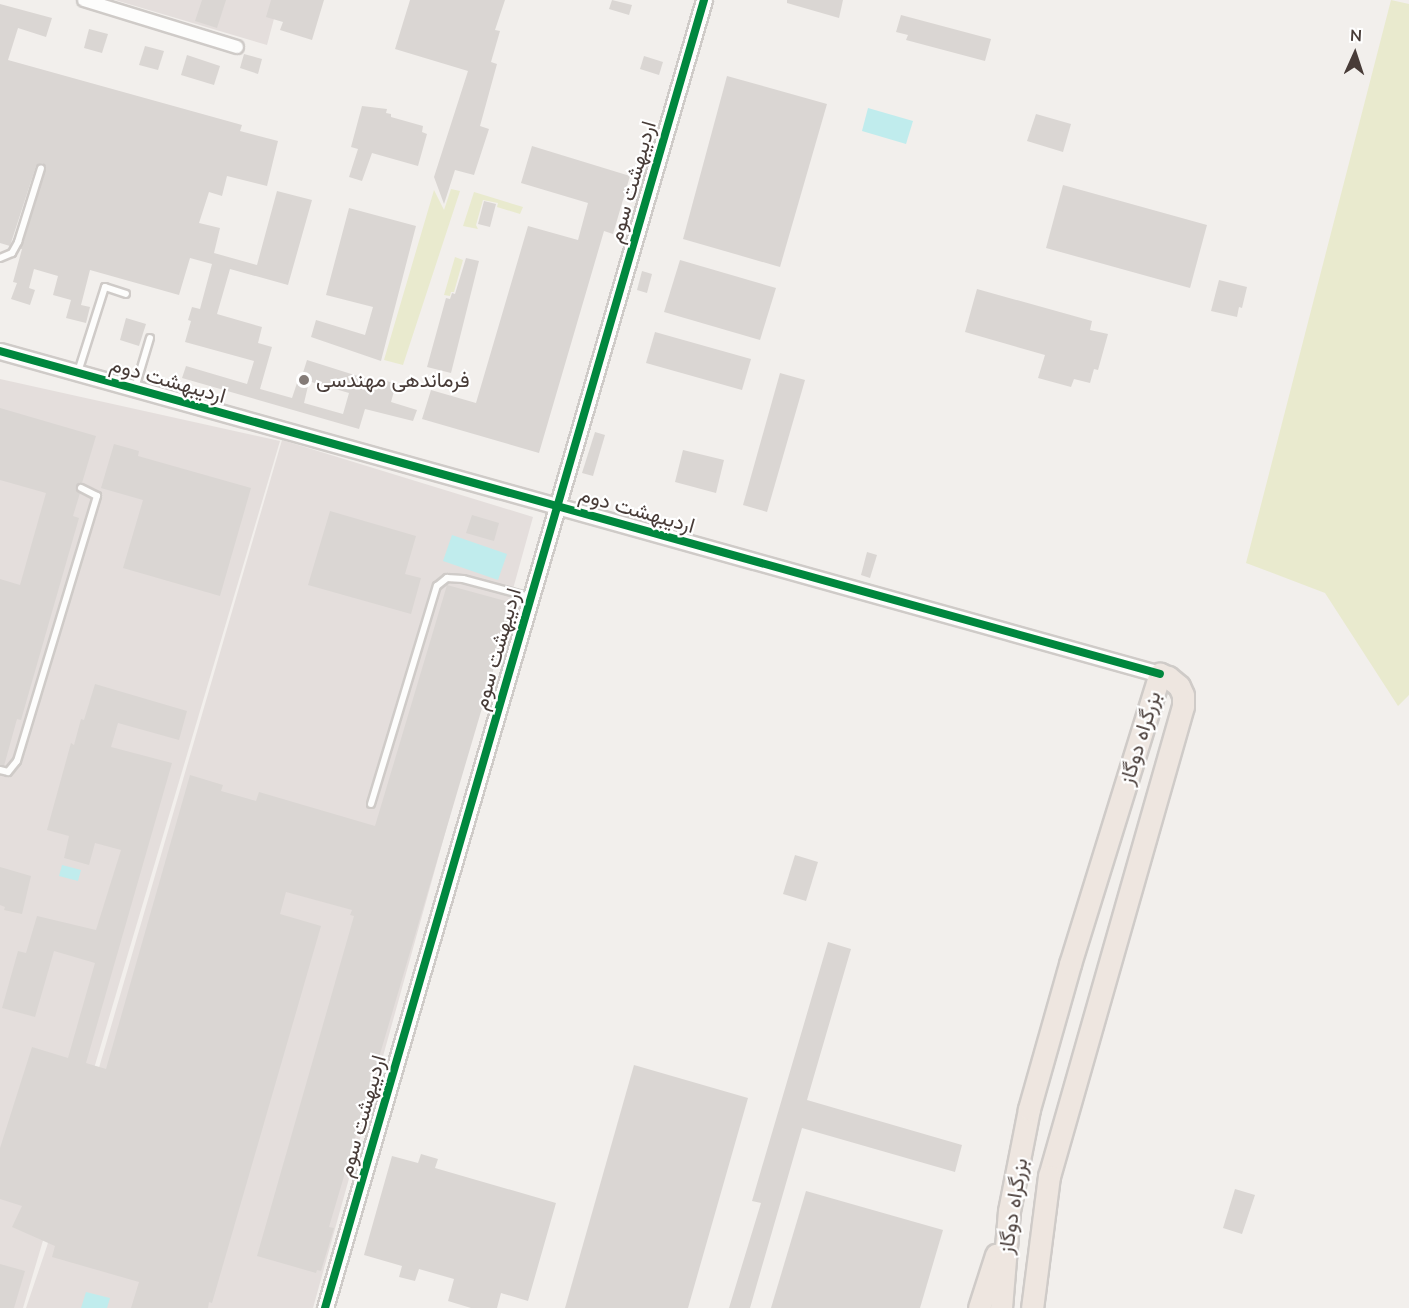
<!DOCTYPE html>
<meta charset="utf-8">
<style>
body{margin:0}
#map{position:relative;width:1409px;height:1308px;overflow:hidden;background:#f2efec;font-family:"Nunito Sans",Vazirmatn,sans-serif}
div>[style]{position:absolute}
.industrial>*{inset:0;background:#e4dedc}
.green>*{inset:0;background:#e9eace}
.water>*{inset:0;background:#c0eced}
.building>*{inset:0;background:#dad6d3}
.roads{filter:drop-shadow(2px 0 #cfcbc8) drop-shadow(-2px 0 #cfcbc8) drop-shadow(0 2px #cfcbc8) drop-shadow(0 -2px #cfcbc8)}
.service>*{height:6px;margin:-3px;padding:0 3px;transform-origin:3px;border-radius:3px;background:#fdfdfc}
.minor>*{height:12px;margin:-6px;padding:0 6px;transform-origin:6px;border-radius:6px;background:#fdfdfc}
.tertiary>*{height:15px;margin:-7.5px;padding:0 7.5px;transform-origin:7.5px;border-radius:7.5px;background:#fdfdfc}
.trunk>*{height:21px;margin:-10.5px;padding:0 10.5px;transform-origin:10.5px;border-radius:10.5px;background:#eee6e0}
.cycleway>*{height:8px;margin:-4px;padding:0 4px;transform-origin:4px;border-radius:4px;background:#00873e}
.dots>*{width:16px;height:16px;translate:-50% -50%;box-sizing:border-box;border:3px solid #fff;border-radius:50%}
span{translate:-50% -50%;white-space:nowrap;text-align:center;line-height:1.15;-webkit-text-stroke:4.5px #fff;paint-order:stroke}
.street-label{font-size:21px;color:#483c38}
.poi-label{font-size:21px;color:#483c38}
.left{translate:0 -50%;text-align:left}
.north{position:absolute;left:1325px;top:24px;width:60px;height:60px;-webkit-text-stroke:4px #fff;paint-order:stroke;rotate:3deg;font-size:16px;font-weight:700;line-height:24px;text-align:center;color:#483c38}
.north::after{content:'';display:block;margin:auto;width:21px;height:27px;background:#483c38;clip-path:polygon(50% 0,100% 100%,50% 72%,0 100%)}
</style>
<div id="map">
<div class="industrial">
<i style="clip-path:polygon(115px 0,279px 0,267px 45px)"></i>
<i style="clip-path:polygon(0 379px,280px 441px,23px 1308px,0 1308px)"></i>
<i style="clip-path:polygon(282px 440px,533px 517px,313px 1308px,26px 1308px,47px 1246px)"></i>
</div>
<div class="green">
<i style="clip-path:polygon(1391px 0,1409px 4px,1409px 695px,1398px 706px,1325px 593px,1246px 563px)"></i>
<i style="clip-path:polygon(451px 189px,460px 191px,403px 365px,384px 360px,434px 190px,444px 210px)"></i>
<i style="clip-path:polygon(474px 192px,523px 207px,520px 214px,497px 207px,498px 203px,483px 200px,476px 225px,478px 229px,463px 226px)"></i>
<i style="clip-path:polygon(455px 257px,463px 260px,454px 292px,451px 292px,450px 296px,444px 295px)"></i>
</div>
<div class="water">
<i style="clip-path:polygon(868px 108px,913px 121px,906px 144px,862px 131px)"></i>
<i style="clip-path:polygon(452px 535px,507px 554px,498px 580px,443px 561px)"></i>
<i style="clip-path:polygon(62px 865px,81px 870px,78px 881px,59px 876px)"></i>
<i style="clip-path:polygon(86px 1292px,110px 1298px,107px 1308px,81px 1308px)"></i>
</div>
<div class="building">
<i style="clip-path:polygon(202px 0,226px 0,217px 28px,195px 21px)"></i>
<i style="clip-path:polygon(271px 0,324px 0,312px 40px,280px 30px,283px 22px,266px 17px)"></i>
<i style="clip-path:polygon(410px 0,505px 0,495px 30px,500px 31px,491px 62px,497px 64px,480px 126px,489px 129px,474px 175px,455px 170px,444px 204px,434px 177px,468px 71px,395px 49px)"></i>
<i style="clip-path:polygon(612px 0,632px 5px,629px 15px,609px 9px)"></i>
<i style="clip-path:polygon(787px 0,843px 0,839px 18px,787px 3px)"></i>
<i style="clip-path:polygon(0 4px,52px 18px,46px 37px,18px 28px,8px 60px,242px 125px,240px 131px,278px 141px,267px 186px,227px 176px,222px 196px,209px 192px,199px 223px,220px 228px,214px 253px,257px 265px,277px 191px,312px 200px,288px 285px,230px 269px,217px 314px,262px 327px,258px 343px,272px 347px,260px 389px,292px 398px,297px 383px,308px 386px,304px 403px,343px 414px,349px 393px,301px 379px,307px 360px,383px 384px,384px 380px,396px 384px,391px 402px,417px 410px,413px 421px,365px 409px,359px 429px,182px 378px,186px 366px,247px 384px,254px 361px,185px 342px,191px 321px,188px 320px,192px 307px,200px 309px,212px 264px,190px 258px,179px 295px,90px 270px,81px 305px,90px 307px,86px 323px,66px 318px,71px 300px,53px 295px,58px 276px,34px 269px,29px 288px,35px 290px,30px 305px,11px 299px,17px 283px,13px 282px,22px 249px,20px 249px,46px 167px,42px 163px,36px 166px,10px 246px,0 243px)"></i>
<i style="clip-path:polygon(901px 15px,991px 39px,985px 61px,906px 40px,908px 35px,896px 32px)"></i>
<i style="clip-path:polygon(89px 29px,108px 34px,102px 53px,84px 48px)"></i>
<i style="clip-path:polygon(145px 46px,164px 51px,158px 70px,139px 65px)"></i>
<i style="clip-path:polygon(244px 54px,262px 59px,258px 74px,240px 68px)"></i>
<i style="clip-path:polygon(187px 55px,220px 66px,214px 85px,181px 75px)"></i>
<i style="clip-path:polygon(644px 56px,663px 62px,659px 75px,640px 69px)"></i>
<i style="clip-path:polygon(727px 76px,827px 104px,780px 267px,683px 239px)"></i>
<i style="clip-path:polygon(362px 106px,387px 109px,386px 113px,391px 114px,391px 117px,423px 126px,422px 132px,427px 134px,418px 166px,372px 153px,362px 181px,349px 177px,358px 149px,351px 147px)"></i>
<i style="clip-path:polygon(1036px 114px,1071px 124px,1063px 152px,1027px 141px)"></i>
<i style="clip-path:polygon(532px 146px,630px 176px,613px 234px,604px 231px,539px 453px,422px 419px,431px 390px,476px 403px,528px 226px,578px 240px,588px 203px,521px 183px)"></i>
<i style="clip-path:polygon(1063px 185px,1207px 225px,1190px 288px,1046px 248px)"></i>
<i style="clip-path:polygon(484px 201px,496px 204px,490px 227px,478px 224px)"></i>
<i style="clip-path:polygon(349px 208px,416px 226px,381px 361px,311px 337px,316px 320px,365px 335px,373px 307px,326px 295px)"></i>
<i style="clip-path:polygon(466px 258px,479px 261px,451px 373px,427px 367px,446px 298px,450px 299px,452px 293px,455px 294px)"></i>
<i style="clip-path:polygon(680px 260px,776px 288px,760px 340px,664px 312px)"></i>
<i style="clip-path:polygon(642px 271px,652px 274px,647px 293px,637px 290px)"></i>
<i style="clip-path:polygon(1219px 280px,1247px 287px,1242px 308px,1239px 307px,1237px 317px,1211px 311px)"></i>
<i style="clip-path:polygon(977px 289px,1092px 321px,1090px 330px,1108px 334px,1098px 370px,1094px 369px,1090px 383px,1074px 379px,1071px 387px,1038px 378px,1045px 355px,965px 332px)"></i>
<i style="clip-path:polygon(126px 318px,146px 324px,139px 346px,120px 340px)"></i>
<i style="clip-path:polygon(655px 332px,751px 359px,742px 390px,646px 363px)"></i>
<i style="clip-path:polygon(780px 373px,805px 380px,767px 512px,743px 505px)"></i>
<i style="clip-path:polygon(0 408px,96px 436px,82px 483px,76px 486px,80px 493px,73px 516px,79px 518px,21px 720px,17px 719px,4px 766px,0 765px,0 579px,20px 585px,46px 493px,0 480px)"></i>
<i style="clip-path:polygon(595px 432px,605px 435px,593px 476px,582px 473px)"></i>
<i style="clip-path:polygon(114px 444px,139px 451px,138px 456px,251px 488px,220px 596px,123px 568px,143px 500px,101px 488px)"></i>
<i style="clip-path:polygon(683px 450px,724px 460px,716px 493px,675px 482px)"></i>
<i style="clip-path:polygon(330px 511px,416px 536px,405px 574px,421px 578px,411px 614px,308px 585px)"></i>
<i style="clip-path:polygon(472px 515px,499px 523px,494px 541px,466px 533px)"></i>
<i style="clip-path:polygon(867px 552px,877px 555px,870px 578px,861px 575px)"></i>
<i style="clip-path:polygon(447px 585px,513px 603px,329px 1227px,334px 1228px,321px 1271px,317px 1270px,316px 1273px,257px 1256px,354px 916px,350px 915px,352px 910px,286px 892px,280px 914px,321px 926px,212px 1303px,209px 1302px,208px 1308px,131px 1308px,139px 1282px,52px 1257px,55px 1246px,12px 1227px,22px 1206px,0 1199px,0 1148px,32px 1047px,68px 1058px,95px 963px,54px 951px,35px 1017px,2px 1008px,18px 951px,26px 953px,37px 916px,96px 930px,121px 850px,95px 843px,89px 865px,64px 858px,69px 836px,47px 830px,71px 743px,74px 745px,81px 719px,84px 720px,95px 684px,187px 711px,179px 740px,118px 723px,111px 747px,172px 763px,86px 1063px,106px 1069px,190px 775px,223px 785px,221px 791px,256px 801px,259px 792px,375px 826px)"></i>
<i style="clip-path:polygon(795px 855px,818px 862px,806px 901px,783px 894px)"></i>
<i style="clip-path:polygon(0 867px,31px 876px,22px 914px,4px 910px,5px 907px,0 905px)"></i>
<i style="clip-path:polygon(828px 942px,851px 949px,807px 1100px,962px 1145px,955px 1172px,802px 1128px,750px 1308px,729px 1308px,761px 1203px,752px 1201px)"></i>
<i style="clip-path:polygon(634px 1065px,748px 1098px,688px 1308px,565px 1308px)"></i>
<i style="clip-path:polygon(421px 1154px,438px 1159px,435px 1168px,556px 1203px,528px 1301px,501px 1293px,497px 1308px,471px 1308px,448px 1301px,454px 1279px,419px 1269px,415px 1281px,399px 1277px,402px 1266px,364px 1255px,392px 1156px,418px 1163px)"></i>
<i style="clip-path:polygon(1235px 1189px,1255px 1195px,1242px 1234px,1223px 1228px)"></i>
<i style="clip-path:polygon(806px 1191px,943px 1230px,920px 1308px,771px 1308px)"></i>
<i style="clip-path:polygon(0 1264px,25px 1271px,14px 1308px,0 1308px)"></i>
</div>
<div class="roads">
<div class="service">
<i style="left:0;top:258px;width:13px;rotate:-23deg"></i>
<i style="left:12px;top:253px;width:13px;rotate:-61deg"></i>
<i style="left:18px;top:242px;width:77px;rotate:-72.7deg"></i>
<i style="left:78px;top:372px;width:89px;rotate:-72.4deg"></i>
<i style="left:105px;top:287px;width:22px;rotate:18deg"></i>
<i style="left:135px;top:388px;width:52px;rotate:-73.3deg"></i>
<i style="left:0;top:770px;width:8px;rotate:14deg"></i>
<i style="left:8px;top:772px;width:14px;rotate:-51deg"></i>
<i style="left:17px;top:761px;width:277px;rotate:-73.2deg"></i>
<i style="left:97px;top:496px;width:18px;rotate:-153deg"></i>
<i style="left:371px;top:804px;width:228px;rotate:-73.2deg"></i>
<i style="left:437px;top:586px;width:13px;rotate:-39deg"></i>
<i style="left:447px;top:578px;width:16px;rotate:4deg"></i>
<i style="left:463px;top:579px;width:69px;rotate:15deg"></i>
</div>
<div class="minor">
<i style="left:84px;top:0;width:160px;rotate:17.1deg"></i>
</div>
<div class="tertiary">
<i style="left:0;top:351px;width:1204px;rotate:15.56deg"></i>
<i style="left:325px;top:1308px;width:1362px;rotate:-73.84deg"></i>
</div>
<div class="trunk">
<i style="left:979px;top:1308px;width:56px;rotate:-72.2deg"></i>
<i style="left:1001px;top:1308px;width:97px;rotate:-85.3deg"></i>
<i style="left:1009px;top:1211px;width:104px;rotate:-78.9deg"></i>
<i style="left:1029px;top:1109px;width:151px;rotate:-74.2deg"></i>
<i style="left:1070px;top:964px;width:304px;rotate:-72.8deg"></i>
<i style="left:1160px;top:674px;width:9px;rotate:21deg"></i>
<i style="left:1168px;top:677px;width:14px;rotate:39deg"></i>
<i style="left:1179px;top:686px;width:10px;rotate:66deg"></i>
<i style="left:1183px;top:695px;width:11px;rotate:90deg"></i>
<i style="left:1183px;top:706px;width:489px;rotate:105.9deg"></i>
<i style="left:1049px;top:1176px;width:133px;rotate:97.3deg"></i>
</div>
</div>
<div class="cycleway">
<i style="left:0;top:351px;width:1204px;rotate:15.56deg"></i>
<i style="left:325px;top:1308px;width:1362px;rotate:-73.84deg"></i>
</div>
<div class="dots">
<i style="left:304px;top:380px;background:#847b77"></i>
</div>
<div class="street-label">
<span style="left:632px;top:182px;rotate:-74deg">اردیبهشت سوم</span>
<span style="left:168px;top:380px;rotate:16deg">اردیبهشت دوم</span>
<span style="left:637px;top:510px;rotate:16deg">اردیبهشت دوم</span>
<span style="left:497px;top:649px;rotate:-74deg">اردیبهشت سوم</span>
<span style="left:1140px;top:738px;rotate:-73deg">بزرگراه دوگاز</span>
<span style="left:362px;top:1116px;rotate:-74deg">اردیبهشت سوم</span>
<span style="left:1013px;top:1206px;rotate:-81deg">بزرگراه دوگاز</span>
</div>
<div class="poi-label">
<span class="left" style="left:316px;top:380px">فرماندهی مهندسی</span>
</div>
<div class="north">N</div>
</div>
